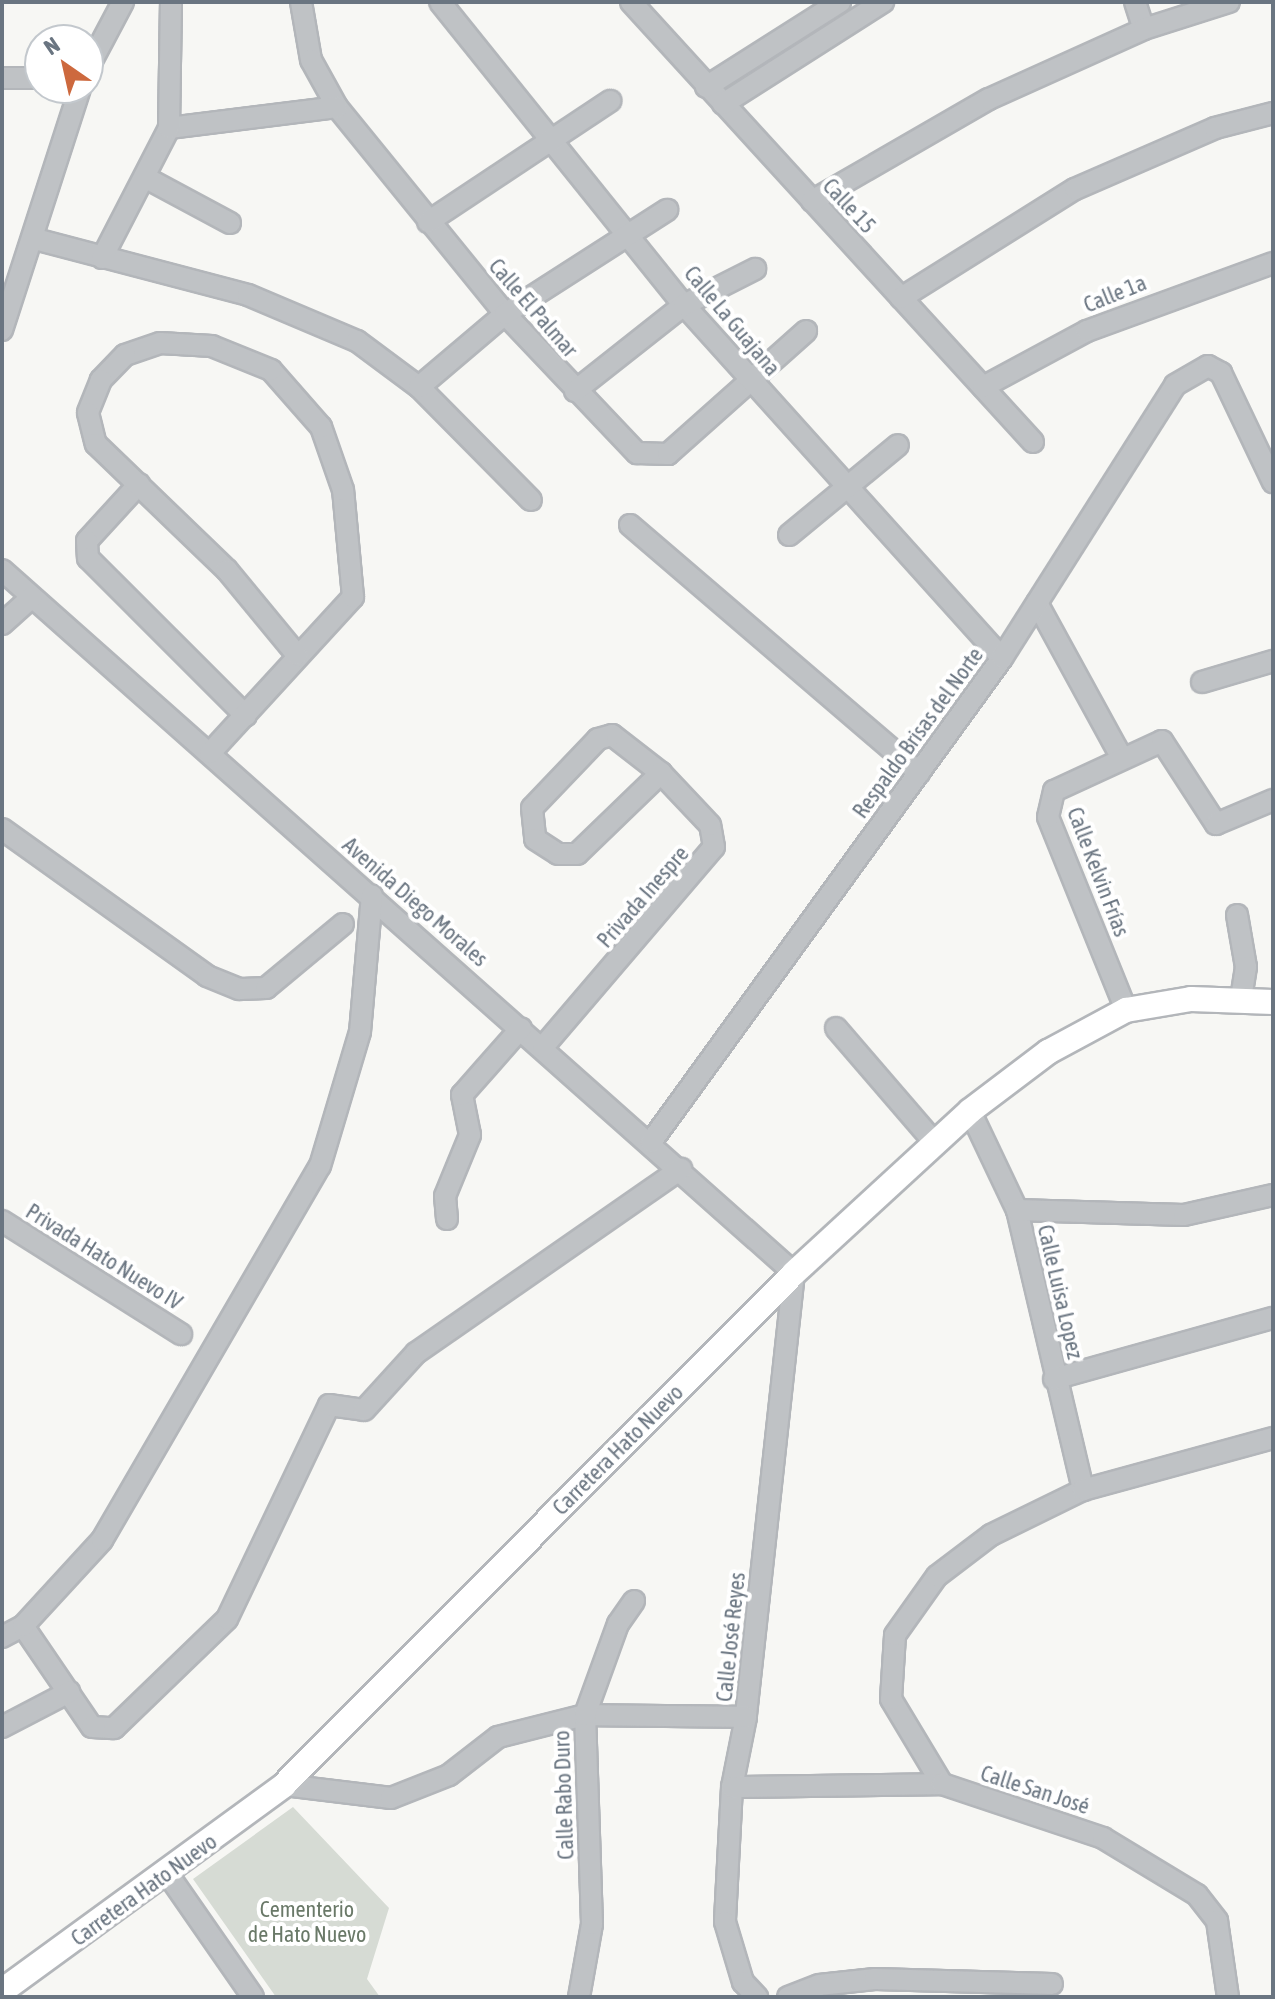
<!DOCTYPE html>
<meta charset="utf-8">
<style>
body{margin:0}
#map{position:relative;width:1275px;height:1999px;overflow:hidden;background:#f7f7f4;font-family:"Asap Condensed",sans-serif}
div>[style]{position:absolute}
.green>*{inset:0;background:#d6dbd4}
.roads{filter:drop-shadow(2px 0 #b3b6ba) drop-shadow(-2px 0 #b3b6ba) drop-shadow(0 2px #b3b6ba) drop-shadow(0 -2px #b3b6ba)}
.minor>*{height:20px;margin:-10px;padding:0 10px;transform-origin:10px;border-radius:10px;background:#bfc2c5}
.major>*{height:24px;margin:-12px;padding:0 12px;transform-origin:12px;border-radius:12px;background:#fff}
span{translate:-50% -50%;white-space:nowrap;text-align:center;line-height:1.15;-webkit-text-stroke:8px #fff;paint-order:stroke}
.street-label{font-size:22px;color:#6a7581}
.park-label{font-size:22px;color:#6a7968}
.frame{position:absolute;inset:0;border:4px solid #6a7581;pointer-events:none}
.north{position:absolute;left:24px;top:24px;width:80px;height:80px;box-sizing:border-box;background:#fff;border:2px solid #c3c8cd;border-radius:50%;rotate:326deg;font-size:22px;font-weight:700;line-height:32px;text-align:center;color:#6a7581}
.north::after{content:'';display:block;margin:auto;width:28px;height:36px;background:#cd693e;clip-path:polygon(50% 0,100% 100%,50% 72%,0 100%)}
</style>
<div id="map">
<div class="green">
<i style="clip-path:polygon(293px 1807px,389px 1908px,367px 1979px,380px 1997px,276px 1997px,193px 1879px)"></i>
</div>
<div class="roads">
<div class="minor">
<i style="left:301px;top:2px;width:59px;rotate:80.2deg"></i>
<i style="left:311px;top:60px;width:54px;rotate:61deg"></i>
<i style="left:337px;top:107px;width:267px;rotate:50.9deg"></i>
<i style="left:505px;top:314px;width:192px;rotate:46.5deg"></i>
<i style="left:637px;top:453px;width:31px;rotate:2deg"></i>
<i style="left:668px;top:454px;width:185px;rotate:-41.7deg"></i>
<i style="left:440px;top:2px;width:389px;rotate:51.2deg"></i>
<i style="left:684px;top:305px;width:475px;rotate:48deg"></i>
<i style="left:631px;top:2px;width:596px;rotate:47.58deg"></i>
<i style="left:1135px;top:2px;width:28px;rotate:72deg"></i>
<i style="left:88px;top:68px;width:75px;rotate:-62.1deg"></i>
<i style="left:2px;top:78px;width:38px"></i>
<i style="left:706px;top:87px;width:159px;rotate:-32.4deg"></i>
<i style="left:723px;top:104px;width:190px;rotate:-32.5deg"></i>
<i style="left:169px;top:128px;width:169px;rotate:-7.1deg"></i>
<i style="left:148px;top:179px;width:93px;rotate:28.2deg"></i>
<i style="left:812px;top:201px;width:204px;rotate:-30deg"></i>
<i style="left:989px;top:99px;width:170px;rotate:-24.3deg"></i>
<i style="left:1144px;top:29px;width:89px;rotate:-17.6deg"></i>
<i style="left:428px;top:222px;width:219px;rotate:-33.6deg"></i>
<i style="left:35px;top:239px;width:220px;rotate:14.7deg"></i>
<i style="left:248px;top:295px;width:118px;rotate:22.9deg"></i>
<i style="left:357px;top:341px;width:77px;rotate:36.6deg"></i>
<i style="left:419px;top:387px;width:159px;rotate:45.3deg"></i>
<i style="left:102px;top:258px;width:146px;rotate:-62.7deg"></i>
<i style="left:169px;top:128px;width:126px;rotate:-89.1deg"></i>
<i style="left:901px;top:298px;width:205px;rotate:-32.1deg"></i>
<i style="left:1075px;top:189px;width:153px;rotate:-23.5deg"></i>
<i style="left:1215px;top:128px;width:60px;rotate:-14.5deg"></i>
<i style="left:2px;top:330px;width:254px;rotate:-72.1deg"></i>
<i style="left:419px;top:387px;width:113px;rotate:-40.3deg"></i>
<i style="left:505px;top:314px;width:193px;rotate:-32.7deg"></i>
<i style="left:983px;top:387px;width:118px;rotate:-28.3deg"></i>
<i style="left:1087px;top:331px;width:198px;rotate:-20.1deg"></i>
<i style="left:575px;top:391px;width:139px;rotate:-38.3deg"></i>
<i style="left:684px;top:305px;width:80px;rotate:-26.9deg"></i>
<i style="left:139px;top:484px;width:77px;rotate:132.4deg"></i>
<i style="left:87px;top:541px;width:17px;rotate:87deg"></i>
<i style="left:88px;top:558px;width:223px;rotate:45deg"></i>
<i style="left:630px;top:525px;width:381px;rotate:40.6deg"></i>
<i style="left:789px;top:535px;width:141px;rotate:-39.5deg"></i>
<i style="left:2px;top:570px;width:1059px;rotate:41.59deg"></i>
<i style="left:794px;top:1273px;width:447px;rotate:96.2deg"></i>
<i style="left:746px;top:1717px;width:71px;rotate:101.3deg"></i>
<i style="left:732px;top:1787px;width:135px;rotate:93deg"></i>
<i style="left:725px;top:1922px;width:63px;rotate:73.3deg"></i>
<i style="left:743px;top:1982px;width:21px;rotate:47deg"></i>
<i style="left:1037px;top:603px;width:177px;rotate:61.3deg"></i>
<i style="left:2px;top:624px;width:40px;rotate:-42deg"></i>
<i style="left:1202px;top:682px;width:74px;rotate:-16.5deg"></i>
<i style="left:210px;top:753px;width:212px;rotate:-47.5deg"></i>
<i style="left:353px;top:597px;width:107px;rotate:-95.3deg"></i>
<i style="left:343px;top:490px;width:67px;rotate:-109.2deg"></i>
<i style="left:321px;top:427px;width:76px;rotate:-131.3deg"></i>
<i style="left:271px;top:370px;width:64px;rotate:-157.9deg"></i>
<i style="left:212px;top:346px;width:52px;rotate:-176.7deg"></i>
<i style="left:160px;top:343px;width:37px;rotate:161deg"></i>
<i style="left:125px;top:355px;width:35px;rotate:134deg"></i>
<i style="left:101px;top:380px;width:35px;rotate:112deg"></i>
<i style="left:88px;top:413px;width:32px;rotate:76deg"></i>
<i style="left:96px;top:444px;width:182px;rotate:43.9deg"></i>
<i style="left:227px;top:570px;width:110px;rotate:50.5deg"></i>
<i style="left:2px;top:829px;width:252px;rotate:35.6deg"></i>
<i style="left:207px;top:976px;width:35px;rotate:22deg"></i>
<i style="left:239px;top:989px;width:27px;rotate:-2deg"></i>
<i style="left:266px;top:988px;width:100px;rotate:-39.7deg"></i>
<i style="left:1237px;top:915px;width:53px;rotate:80.2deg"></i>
<i style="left:1246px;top:967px;width:33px;rotate:99deg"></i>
<i style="left:1126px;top:1010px;width:208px;rotate:-112deg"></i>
<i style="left:1048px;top:817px;width:27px;rotate:-77deg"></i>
<i style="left:1054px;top:791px;width:119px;rotate:-24.8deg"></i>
<i style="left:1162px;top:741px;width:99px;rotate:57deg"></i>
<i style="left:1216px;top:824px;width:62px;rotate:-22.8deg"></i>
<i style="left:836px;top:1028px;width:152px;rotate:49.3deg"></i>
<i style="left:543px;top:1047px;width:263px;rotate:-49.5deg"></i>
<i style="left:714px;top:847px;width:22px;rotate:-100deg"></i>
<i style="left:710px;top:825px;width:71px;rotate:-133.3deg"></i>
<i style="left:661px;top:773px;width:62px;rotate:-142.2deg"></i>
<i style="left:612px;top:735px;width:15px;rotate:164deg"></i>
<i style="left:598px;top:739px;width:95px;rotate:133.7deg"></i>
<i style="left:532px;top:808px;width:31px;rotate:84deg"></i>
<i style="left:535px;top:839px;width:27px;rotate:33deg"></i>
<i style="left:558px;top:854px;width:19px"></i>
<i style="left:577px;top:854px;width:117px;rotate:-44deg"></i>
<i style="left:970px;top:1111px;width:110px;rotate:64.6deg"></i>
<i style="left:1017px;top:1210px;width:288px;rotate:76.7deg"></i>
<i style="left:651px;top:1142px;width:598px;rotate:-54.05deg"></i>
<i style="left:1002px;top:658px;width:323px;rotate:-57.6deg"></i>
<i style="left:1175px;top:385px;width:38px;rotate:-30deg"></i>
<i style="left:1208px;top:366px;width:15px;rotate:28deg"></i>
<i style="left:1221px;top:373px;width:121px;rotate:64.5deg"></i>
<i style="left:1017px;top:1210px;width:167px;rotate:1.7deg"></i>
<i style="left:1184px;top:1215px;width:91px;rotate:-12.7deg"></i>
<i style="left:447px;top:1219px;width:23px;rotate:-95deg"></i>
<i style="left:445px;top:1196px;width:66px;rotate:-67.7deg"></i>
<i style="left:470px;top:1135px;width:41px;rotate:-101.3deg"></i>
<i style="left:462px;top:1095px;width:89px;rotate:-48.6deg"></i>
<i style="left:2px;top:1221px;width:212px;rotate:32.3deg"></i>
<i style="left:1054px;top:1379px;width:227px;rotate:-15.6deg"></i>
<i style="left:23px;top:1626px;width:122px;rotate:55.7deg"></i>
<i style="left:92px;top:1727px;width:22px;rotate:3deg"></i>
<i style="left:114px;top:1728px;width:157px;rotate:-44deg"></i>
<i style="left:227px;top:1619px;width:237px;rotate:-64.5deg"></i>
<i style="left:329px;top:1405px;width:35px;rotate:8deg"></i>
<i style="left:364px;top:1410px;width:77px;rotate:-47.6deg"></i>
<i style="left:416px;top:1353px;width:323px;rotate:-34.8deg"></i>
<i style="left:2px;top:1637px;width:24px;rotate:-28deg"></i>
<i style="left:23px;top:1626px;width:117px;rotate:-47.4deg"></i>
<i style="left:102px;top:1540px;width:433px;rotate:-59.8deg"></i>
<i style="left:320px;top:1166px;width:140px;rotate:-73.4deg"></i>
<i style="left:360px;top:1032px;width:137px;rotate:-85deg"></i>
<i style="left:2px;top:1727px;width:76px;rotate:-27.6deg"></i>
<i style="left:942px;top:1784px;width:99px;rotate:-121deg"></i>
<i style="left:891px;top:1699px;width:64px;rotate:-86.4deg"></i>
<i style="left:895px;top:1635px;width:72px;rotate:-54.6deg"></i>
<i style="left:937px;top:1576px;width:68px;rotate:-37.2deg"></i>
<i style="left:991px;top:1535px;width:102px;rotate:-26.1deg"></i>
<i style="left:1083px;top:1490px;width:197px;rotate:-15.3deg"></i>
<i style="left:284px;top:1785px;width:108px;rotate:6.9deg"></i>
<i style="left:391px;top:1798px;width:62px;rotate:-21.6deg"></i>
<i style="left:449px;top:1775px;width:62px;rotate:-37.8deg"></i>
<i style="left:498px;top:1737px;width:90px;rotate:-14.2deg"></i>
<i style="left:585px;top:1715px;width:161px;rotate:0.7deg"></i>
<i style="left:732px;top:1787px;width:210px;rotate:-0.8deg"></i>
<i style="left:942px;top:1784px;width:170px;rotate:18.5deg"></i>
<i style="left:1103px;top:1838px;width:110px;rotate:31.2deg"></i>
<i style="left:1197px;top:1895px;width:33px;rotate:52deg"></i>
<i style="left:1217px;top:1921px;width:77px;rotate:81.8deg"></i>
<i style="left:169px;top:1876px;width:147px;rotate:55.2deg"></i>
<i style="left:579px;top:1997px;width:74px;rotate:-79.9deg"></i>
<i style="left:592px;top:1924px;width:209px;rotate:-91.9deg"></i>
<i style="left:585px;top:1715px;width:97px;rotate:-70.1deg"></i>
<i style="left:618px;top:1624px;width:28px;rotate:-55deg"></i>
<i style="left:788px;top:1997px;width:33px;rotate:-21deg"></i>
<i style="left:819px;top:1985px;width:56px;rotate:-6.1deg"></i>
<i style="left:875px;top:1979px;width:177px;rotate:1.6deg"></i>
</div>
<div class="major">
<i style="left:2px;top:1991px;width:349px;rotate:-36.1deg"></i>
<i style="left:284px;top:1785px;width:723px;rotate:-45.11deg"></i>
<i style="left:794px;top:1273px;width:239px;rotate:-42.6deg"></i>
<i style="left:970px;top:1111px;width:98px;rotate:-37.1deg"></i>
<i style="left:1048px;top:1052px;width:89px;rotate:-28.3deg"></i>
<i style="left:1126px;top:1010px;width:66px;rotate:-9.6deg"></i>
<i style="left:1191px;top:999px;width:82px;rotate:2.1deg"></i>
</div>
</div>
<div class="street-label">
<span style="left:849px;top:206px;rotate:47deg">Calle 15</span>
<span style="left:1115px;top:294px;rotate:-22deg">Calle 1a</span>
<span style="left:533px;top:308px;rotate:49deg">Calle El Palmar</span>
<span style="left:732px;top:321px;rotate:50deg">Calle La Guajana</span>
<span style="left:918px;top:733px;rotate:-54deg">Respaldo Brisas del Norte</span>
<span style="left:1098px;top:872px;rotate:69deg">Calle Kelvin Frías</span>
<span style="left:643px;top:897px;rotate:-49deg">Privada Inespre</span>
<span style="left:415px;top:902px;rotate:41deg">Avenida Diego Morales</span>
<span style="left:104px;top:1257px;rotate:32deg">Privada Hato Nuevo IV</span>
<span style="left:1060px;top:1292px;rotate:77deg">Calle Luisa Lopez</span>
<span style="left:618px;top:1450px;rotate:-45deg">Carretera Hato Nuevo</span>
<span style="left:731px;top:1637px;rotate:-84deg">Calle José Reyes</span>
<span style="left:1035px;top:1790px;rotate:18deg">Calle San José</span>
<span style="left:564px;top:1795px;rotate:-92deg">Calle Rabo Duro</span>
<span style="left:144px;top:1890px;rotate:-36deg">Carretera Hato Nuevo</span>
</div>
<div class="park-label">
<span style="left:307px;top:1922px">Cementerio<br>de Hato Nuevo</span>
</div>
<div class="frame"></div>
<div class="north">N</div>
</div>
